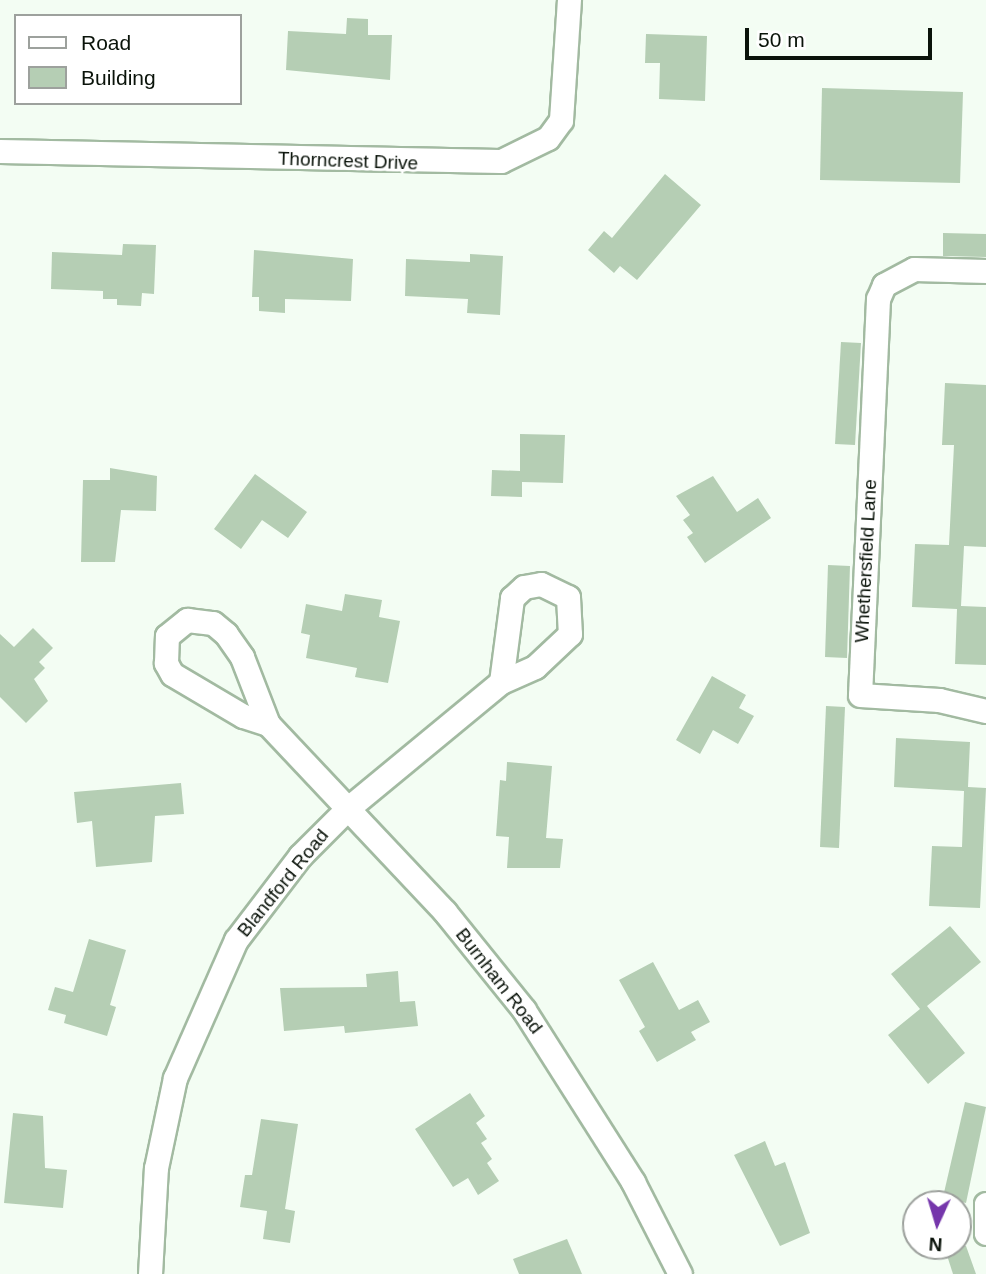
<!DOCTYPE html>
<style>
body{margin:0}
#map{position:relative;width:986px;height:1274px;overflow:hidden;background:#f3fdf3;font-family:Helvetica,sans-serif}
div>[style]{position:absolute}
.building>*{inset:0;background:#b5ceb4}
.roads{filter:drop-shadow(2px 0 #a2baa1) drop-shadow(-2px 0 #a2baa1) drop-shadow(0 2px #a2baa1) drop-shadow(0 -2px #a2baa1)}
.minor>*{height:23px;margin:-11.5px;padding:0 11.5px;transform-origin:11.5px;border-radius:11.5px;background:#fff}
span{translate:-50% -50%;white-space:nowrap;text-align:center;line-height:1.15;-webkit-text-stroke:5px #fff;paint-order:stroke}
.street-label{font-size:19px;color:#0a130a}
.legend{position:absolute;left:14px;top:14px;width:228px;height:91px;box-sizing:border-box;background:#fff;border:2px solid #9da19d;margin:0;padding:9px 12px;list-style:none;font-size:21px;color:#0a130a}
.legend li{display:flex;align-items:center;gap:14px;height:35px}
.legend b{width:35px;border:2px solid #9da19d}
.north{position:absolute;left:902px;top:1190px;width:70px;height:70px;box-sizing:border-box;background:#fff;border:2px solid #9da19d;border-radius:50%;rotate:184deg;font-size:19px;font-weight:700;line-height:28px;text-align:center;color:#0a130a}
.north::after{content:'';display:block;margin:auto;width:24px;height:32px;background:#7536ab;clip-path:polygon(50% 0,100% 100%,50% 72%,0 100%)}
.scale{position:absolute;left:745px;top:28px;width:187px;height:32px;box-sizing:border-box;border:4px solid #0a130a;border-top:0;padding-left:9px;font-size:21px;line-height:24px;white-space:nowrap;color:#0a130a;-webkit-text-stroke:5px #fff;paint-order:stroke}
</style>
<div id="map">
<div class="building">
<i style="clip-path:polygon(347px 18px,368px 19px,368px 35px,392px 35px,390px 80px,286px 70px,288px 31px,346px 34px)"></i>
<i style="clip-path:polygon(646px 34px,707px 36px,705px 101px,659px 99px,660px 63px,645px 63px)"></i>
<i style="clip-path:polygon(822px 88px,963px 92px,960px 183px,820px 180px)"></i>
<i style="clip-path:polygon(665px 174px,701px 205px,637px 280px,620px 266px,614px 273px,588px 250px,604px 231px,612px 238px)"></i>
<i style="clip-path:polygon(943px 233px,986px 234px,986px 257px,943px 256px)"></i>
<i style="clip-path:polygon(123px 244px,156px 245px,154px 294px,142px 293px,141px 306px,117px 305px,117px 299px,103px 299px,103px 291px,51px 289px,52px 252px,122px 255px)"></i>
<i style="clip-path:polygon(254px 250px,353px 259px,351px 301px,285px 299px,285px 313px,259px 311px,259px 297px,252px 297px)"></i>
<i style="clip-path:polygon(470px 254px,503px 256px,500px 315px,467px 313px,468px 299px,405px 296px,406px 259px,470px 262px)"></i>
<i style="clip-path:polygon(841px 342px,861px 343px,855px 445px,835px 444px)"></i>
<i style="clip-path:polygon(945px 383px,986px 385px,986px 547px,964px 546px,961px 606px,986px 607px,986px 665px,955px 664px,957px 609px,912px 607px,915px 544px,949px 545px,954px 445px,942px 445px)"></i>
<i style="clip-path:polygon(520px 434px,565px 435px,563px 483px,522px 482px,522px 497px,491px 496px,492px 470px,520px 471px)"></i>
<i style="clip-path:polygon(110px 468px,157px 476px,156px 511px,121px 510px,115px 562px,81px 562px,83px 480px,110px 480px)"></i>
<i style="clip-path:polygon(255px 474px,307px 512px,288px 538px,262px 520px,241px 549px,214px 529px)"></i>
<i style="clip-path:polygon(713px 476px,737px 512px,758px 498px,771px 518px,705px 563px,687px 537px,693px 533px,683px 520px,690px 515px,676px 496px)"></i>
<i style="clip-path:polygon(828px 565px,850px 566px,847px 658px,825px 657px)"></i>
<i style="clip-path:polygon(345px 594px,382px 600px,379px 617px,400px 621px,388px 683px,355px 677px,357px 668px,306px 658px,310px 635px,301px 633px,306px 604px,342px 611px)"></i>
<i style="clip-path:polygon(33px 628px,53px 648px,39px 662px,45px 668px,34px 679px,48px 701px,26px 723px,0 697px,0 634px,14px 647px)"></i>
<i style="clip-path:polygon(712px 676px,746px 695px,739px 708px,754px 716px,738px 744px,713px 730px,700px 754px,676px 740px)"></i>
<i style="clip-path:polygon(826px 706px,845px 707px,839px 848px,820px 847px)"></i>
<i style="clip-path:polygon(896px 738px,970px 742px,968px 787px,986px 788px,980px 908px,929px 906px,932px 846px,962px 847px,964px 791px,894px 787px)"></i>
<i style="clip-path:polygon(507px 762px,552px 766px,546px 838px,563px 839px,560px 868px,507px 868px,509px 837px,496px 836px,500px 780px,506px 781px)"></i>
<i style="clip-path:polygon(181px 783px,184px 814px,155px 816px,152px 862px,96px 867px,92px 821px,77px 823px,74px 792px)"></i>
<i style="clip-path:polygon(950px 926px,981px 962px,927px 1006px,965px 1053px,928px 1084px,888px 1035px,920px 1009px,891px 974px)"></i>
<i style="clip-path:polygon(89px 939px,126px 950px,110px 1005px,116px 1007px,107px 1036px,64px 1023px,66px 1015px,48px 1010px,55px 987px,73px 992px)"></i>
<i style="clip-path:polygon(653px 962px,679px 1010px,698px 1000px,710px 1022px,691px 1032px,696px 1040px,657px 1062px,639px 1031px,645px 1027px,619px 980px)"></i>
<i style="clip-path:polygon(398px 971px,400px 1002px,415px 1001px,418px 1026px,345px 1033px,344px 1026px,284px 1031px,280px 988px,367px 987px,366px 974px)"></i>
<i style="clip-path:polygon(470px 1093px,485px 1116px,476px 1123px,487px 1139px,481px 1143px,492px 1159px,487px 1163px,499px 1181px,478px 1195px,468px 1178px,453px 1187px,415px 1129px)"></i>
<i style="clip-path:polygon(965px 1102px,986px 1107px,966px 1203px,943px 1197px)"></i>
<i style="clip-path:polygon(13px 1113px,43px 1116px,45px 1168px,67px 1170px,63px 1208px,4px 1203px)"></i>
<i style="clip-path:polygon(261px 1119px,298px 1124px,285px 1209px,295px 1211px,290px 1243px,263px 1239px,267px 1211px,240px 1207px,245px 1175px,252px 1175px)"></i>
<i style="clip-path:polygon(765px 1141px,775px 1166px,785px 1162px,810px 1233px,780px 1246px,734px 1155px)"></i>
<i style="clip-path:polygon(567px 1239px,582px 1274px,519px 1274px,513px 1259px)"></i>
<i style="clip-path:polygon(944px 1246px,966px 1246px,976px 1274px,953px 1274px)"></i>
</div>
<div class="roads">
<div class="minor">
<i style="left:0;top:151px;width:501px;rotate:1.14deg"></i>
<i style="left:501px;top:161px;width:52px;rotate:-26.1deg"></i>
<i style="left:548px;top:138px;width:22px;rotate:-54deg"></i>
<i style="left:561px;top:120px;width:120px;rotate:-86.2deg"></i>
<i style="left:986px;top:271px;width:72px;rotate:-178.4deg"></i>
<i style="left:914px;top:269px;width:34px;rotate:152deg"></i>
<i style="left:884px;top:285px;width:15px;rotate:113deg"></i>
<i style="left:878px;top:299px;width:396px;rotate:92.6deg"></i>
<i style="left:860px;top:695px;width:79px;rotate:3.6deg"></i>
<i style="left:939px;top:700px;width:48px;rotate:13.2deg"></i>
<i style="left:541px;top:584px;width:30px;rotate:26deg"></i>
<i style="left:568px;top:597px;width:37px;rotate:87deg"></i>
<i style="left:570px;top:634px;width:48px;rotate:136.7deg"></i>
<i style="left:535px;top:667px;width:37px;rotate:156deg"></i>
<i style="left:501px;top:682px;width:85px;rotate:-82.5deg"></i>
<i style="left:512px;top:598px;width:16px;rotate:-43deg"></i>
<i style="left:524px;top:587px;width:17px;rotate:-10deg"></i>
<i style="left:187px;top:620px;width:26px;rotate:7deg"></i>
<i style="left:213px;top:623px;width:17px;rotate:40deg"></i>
<i style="left:226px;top:634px;width:28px;rotate:55deg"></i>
<i style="left:242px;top:657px;width:72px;rotate:68.8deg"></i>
<i style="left:268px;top:724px;width:26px;rotate:-162deg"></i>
<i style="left:243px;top:716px;width:82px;rotate:-149.4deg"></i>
<i style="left:172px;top:674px;width:13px;rotate:-119deg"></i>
<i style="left:166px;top:663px;width:27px;rotate:-88deg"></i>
<i style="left:167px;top:636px;width:26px;rotate:-39deg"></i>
<i style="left:268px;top:724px;width:258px;rotate:46.7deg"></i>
<i style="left:445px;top:912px;width:126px;rotate:51.1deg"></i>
<i style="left:524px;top:1010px;width:204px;rotate:57.6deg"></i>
<i style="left:633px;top:1182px;width:103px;rotate:62.9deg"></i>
<i style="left:986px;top:1204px;width:29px;rotate:90deg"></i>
<i style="left:150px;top:1274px;width:106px;rotate:-86.8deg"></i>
<i style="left:156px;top:1168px;width:92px;rotate:-78.1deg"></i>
<i style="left:175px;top:1078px;width:151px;rotate:-66.2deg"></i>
<i style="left:236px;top:940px;width:106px;rotate:-52.7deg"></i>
<i style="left:300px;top:856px;width:66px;rotate:-45deg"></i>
<i style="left:347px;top:809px;width:200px;rotate:-39.5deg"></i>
</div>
</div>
<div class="street-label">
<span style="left:348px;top:161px;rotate:2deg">Thorncrest Drive</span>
<span style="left:866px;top:561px;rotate:-87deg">Whethersfield Lane</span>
<span style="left:283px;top:883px;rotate:-51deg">Blandford Road</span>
<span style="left:499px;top:981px;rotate:52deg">Burnham Road</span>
</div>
<ul class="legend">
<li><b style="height:9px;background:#fff"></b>Road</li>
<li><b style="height:19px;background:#b5ceb4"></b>Building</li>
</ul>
<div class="north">N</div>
<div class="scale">50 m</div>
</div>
